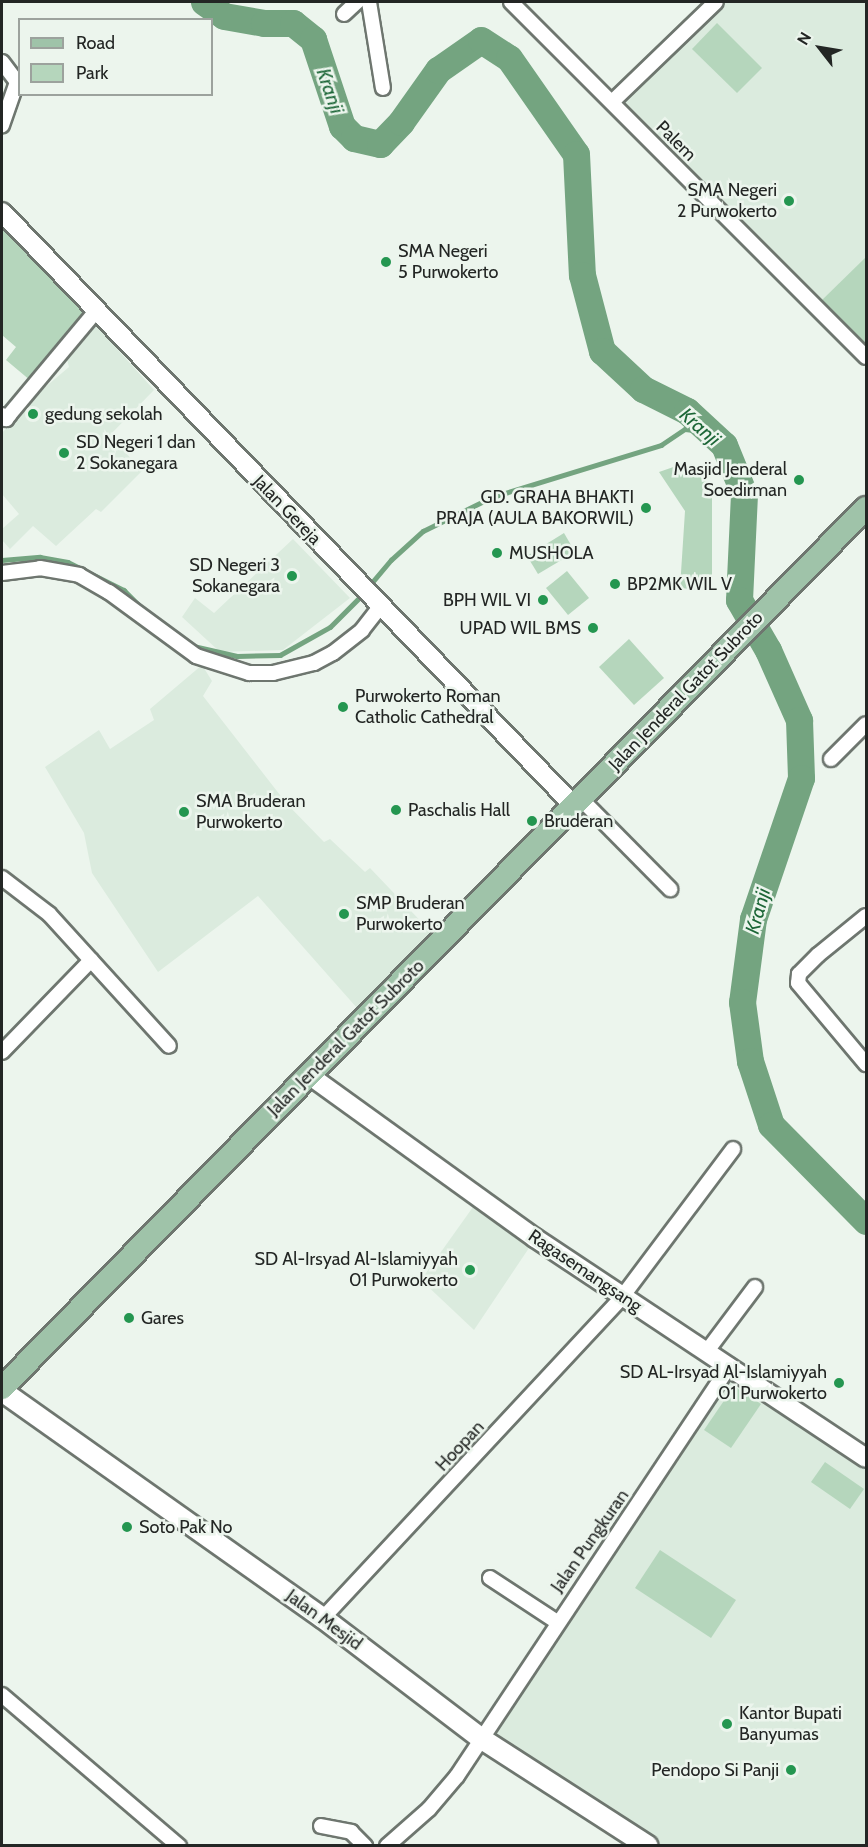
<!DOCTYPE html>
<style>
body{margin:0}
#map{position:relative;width:868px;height:1847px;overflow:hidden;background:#ecf5ed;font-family:Cabin,sans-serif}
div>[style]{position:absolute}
.built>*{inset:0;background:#dbebde}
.green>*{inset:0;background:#b5d6bc}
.stream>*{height:4.5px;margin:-2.25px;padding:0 2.25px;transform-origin:2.25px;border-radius:2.25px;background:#74a480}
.river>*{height:27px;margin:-13.5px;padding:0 13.5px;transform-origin:13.5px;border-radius:13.5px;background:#74a480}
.roads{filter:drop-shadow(2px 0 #6e766f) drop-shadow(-2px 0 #6e766f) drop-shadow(0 2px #6e766f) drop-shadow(0 -2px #6e766f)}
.minor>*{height:14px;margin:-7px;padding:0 7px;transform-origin:7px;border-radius:7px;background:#fff}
.tertiary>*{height:18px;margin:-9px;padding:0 9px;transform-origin:9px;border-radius:9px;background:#fff}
.secondary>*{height:20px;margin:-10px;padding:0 10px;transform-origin:10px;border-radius:10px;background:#fff}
.primary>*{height:22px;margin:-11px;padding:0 11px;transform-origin:11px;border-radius:11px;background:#9fc3a9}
.dots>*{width:16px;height:16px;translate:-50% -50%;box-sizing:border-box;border:3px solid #ecf5ed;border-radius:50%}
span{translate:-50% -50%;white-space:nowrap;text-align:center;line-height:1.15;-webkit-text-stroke:5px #ecf5ed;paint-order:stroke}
.street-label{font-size:18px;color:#232624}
.poi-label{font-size:18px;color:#232624}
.right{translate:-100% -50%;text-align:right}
.left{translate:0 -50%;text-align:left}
.water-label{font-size:20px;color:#1c6637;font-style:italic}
.frame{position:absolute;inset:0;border:3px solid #232624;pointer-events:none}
.legend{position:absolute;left:18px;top:18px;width:195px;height:78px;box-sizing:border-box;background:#ecf5ed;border:2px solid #9ca29d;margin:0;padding:8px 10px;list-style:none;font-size:18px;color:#232624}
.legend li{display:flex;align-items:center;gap:12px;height:30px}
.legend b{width:30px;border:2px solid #9ca29d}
.north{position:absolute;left:790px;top:18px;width:60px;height:60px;-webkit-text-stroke:4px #ecf5ed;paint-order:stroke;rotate:301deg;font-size:16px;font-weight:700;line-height:24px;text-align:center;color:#232624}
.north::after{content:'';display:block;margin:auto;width:21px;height:27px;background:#232624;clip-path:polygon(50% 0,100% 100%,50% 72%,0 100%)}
</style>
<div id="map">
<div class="built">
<i style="clip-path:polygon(717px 2px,866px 2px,866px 355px,613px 102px)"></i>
<i style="clip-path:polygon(94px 323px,154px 390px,110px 435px,142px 471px,101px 512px,96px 509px,56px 546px,33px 526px,10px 549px,2px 540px,2px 529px,19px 514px,2px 494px,2px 433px,13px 421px,10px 417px,69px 367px,65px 352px)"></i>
<i style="clip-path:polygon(293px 539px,350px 598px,283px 650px,220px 652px,182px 617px,195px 598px,214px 613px)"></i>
<i style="clip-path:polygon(202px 665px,212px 681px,203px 696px,287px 804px,324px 842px,330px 839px,365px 872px,370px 868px,431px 932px,357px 1008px,258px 896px,158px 972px,92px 873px,84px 833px,45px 767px,99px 730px,110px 749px,154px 720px,150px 709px)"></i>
<i style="clip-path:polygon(478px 1200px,535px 1239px,474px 1330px,421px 1280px)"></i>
<i style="clip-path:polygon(730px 1368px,866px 1456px,866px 1845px,651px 1845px,488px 1735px)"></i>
</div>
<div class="green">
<i style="clip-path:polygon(717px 23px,762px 68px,737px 93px,692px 49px)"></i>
<i style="clip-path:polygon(2px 227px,87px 313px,31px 381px,6px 360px,16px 347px,2px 335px)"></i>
<i style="clip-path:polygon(866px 257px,866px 348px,820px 302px)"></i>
<i style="clip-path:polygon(685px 463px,712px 487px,712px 591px,680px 588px,685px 511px,659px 472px)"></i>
<i style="clip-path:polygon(564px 533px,575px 552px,538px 574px,527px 556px)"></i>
<i style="clip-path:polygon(567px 571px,589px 598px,568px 615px,546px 588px)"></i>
<i style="clip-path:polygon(629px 639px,664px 678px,634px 705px,599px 667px)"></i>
<i style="clip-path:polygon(734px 1386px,761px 1404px,731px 1448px,704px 1430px)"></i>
<i style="clip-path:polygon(825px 1462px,864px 1489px,850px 1509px,811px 1482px)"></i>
<i style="clip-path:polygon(660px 1550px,736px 1600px,711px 1638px,635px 1588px)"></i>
</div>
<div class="stream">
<i style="left:2px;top:560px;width:38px;rotate:-5deg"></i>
<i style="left:40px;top:557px;width:28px;rotate:10deg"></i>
<i style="left:68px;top:562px;width:63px;rotate:26.6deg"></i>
<i style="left:124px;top:590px;width:30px;rotate:45deg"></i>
<i style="left:369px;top:586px;width:34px;rotate:-50deg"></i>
<i style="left:391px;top:560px;width:43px;rotate:-42.2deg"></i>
<i style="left:423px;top:531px;width:77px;rotate:-26.2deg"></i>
<i style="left:492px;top:497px;width:177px;rotate:-17.1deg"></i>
<i style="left:661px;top:445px;width:29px;rotate:-34deg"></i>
<i style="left:685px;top:429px;width:25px;rotate:7deg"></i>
<i style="left:189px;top:645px;width:49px;rotate:12.9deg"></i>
<i style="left:237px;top:656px;width:43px;rotate:-1.3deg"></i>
<i style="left:280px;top:655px;width:57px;rotate:-29.2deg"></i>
<i style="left:330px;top:627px;width:48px;rotate:-45deg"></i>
</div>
<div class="river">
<i style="left:204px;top:2px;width:24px;rotate:35deg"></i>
<i style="left:224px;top:16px;width:41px;rotate:9.9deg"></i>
<i style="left:264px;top:23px;width:29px"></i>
<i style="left:293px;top:23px;width:26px;rotate:39deg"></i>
<i style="left:313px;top:39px;width:92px;rotate:71.6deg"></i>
<i style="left:342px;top:126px;width:17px;rotate:45deg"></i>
<i style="left:354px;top:138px;width:27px;rotate:13deg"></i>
<i style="left:380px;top:144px;width:30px;rotate:-46deg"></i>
<i style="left:401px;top:122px;width:64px;rotate:-54.6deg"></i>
<i style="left:438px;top:70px;width:52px;rotate:-34.9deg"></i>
<i style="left:481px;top:40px;width:33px;rotate:33deg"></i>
<i style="left:509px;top:58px;width:117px;rotate:55.1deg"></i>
<i style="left:576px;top:154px;width:121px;rotate:87.2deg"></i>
<i style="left:582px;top:275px;width:79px;rotate:75.3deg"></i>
<i style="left:602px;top:351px;width:56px;rotate:42.8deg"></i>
<i style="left:643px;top:389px;width:49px;rotate:26.6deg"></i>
<i style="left:687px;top:411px;width:50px;rotate:42.6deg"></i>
<i style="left:724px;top:445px;width:53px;rotate:67.8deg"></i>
<i style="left:744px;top:494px;width:106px;rotate:92.7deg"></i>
<i style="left:739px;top:600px;width:58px;rotate:59.9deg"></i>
<i style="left:768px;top:650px;width:77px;rotate:66.1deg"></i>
<i style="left:799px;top:720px;width:58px;rotate:88deg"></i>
<i style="left:801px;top:778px;width:149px;rotate:108.8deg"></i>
<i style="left:753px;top:919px;width:84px;rotate:97.5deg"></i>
<i style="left:742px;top:1002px;width:60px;rotate:82.3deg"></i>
<i style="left:750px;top:1061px;width:67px;rotate:71.8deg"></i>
<i style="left:771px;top:1125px;width:135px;rotate:45.3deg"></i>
</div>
<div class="roads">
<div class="minor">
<i style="left:369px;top:2px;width:87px;rotate:80.8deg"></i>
<i style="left:511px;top:2px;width:502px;rotate:45deg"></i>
<i style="left:344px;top:14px;width:18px;rotate:-43deg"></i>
<i style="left:2px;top:62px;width:25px;rotate:53deg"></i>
<i style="left:17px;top:82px;width:46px;rotate:109.2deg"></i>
<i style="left:612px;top:102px;width:144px;rotate:-43.9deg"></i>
<i style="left:2px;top:415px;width:6px;rotate:45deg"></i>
<i style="left:6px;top:419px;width:6px;rotate:-51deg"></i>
<i style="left:10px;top:414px;width:134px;rotate:-50.1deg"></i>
<i style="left:2px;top:573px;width:38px;rotate:-7deg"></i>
<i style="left:40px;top:568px;width:40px;rotate:10deg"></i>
<i style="left:79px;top:575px;width:34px;rotate:30deg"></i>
<i style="left:109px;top:592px;width:108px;rotate:36.3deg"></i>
<i style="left:196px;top:656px;width:56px;rotate:17.8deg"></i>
<i style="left:249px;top:673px;width:24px"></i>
<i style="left:273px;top:673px;width:42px;rotate:-13.7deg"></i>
<i style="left:314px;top:663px;width:21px;rotate:-28deg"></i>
<i style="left:333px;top:653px;width:37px;rotate:-38deg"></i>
<i style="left:362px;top:630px;width:29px;rotate:-52deg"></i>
<i style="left:831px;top:759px;width:49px;rotate:-45deg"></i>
<i style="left:581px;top:799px;width:127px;rotate:45.3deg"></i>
<i style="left:2px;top:878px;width:59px;rotate:37.5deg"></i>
<i style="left:49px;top:914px;width:178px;rotate:47.7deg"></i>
<i style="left:866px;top:916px;width:62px;rotate:140.9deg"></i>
<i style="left:818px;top:955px;width:27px;rotate:135deg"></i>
<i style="left:799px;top:974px;width:9px;rotate:96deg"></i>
<i style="left:798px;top:983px;width:106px;rotate:50deg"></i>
<i style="left:2px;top:1052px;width:128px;rotate:-45.9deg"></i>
<i style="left:707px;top:1351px;width:80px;rotate:-53.1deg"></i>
<i style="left:490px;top:1578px;width:80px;rotate:33.3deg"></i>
<i style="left:323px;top:1618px;width:439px;rotate:-47deg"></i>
<i style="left:622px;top:1297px;width:185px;rotate:-53.1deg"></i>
<i style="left:2px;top:1695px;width:233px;rotate:40.5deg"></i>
<i style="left:321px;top:1826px;width:31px;rotate:11deg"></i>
<i style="left:351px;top:1832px;width:20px;rotate:45deg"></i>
<i style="left:387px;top:1846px;width:56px;rotate:-41.4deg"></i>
<i style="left:429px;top:1809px;width:43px;rotate:-49.7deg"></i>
<i style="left:457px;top:1776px;width:493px;rotate:-56.4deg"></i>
</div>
<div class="tertiary">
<i style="left:2px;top:212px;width:825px;rotate:46.08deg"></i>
<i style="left:309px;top:1075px;width:279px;rotate:35.8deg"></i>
<i style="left:535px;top:1238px;width:397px;rotate:33.6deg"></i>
</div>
<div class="secondary">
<i style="left:2px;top:1391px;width:393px;rotate:35.3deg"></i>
<i style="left:323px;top:1618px;width:200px;rotate:37.3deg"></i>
<i style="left:482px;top:1739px;width:197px;rotate:32.8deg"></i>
</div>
<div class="primary">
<i style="left:2px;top:1388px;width:1233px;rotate:-45.53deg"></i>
</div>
</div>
<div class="dots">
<i style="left:789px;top:201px;background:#249650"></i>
<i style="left:386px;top:262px;background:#249650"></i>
<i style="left:33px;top:414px;background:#249650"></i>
<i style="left:64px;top:453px;background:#249650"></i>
<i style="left:799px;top:480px;background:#249650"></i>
<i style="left:646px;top:508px;background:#249650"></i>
<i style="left:497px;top:553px;background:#249650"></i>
<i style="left:292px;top:576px;background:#249650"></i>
<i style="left:615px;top:584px;background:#249650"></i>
<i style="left:543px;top:600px;background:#249650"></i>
<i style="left:593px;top:628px;background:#249650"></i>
<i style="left:343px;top:707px;background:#249650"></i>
<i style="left:396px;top:810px;background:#249650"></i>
<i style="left:184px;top:812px;background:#249650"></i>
<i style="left:532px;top:821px;background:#249650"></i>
<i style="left:344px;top:914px;background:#249650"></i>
<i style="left:470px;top:1270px;background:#249650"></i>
<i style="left:129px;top:1318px;background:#249650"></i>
<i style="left:839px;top:1383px;background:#249650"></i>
<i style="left:127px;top:1527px;background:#249650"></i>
<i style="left:727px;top:1724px;background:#249650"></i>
<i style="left:791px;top:1770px;background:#249650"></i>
</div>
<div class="street-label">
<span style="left:676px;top:141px;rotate:45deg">Palem</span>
<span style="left:287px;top:510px;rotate:46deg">Jalan Gereja</span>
<span style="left:686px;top:691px;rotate:-46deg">Jalan Jenderal Gatot Subroto</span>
<span style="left:346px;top:1038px;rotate:-45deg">Jalan Jenderal Gatot Subroto</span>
<span style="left:585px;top:1271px;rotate:34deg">Ragasemangsang</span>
<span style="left:460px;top:1446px;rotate:-47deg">Hoopan</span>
<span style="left:590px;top:1541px;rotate:-55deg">Jalan Pungkuran</span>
<span style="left:324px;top:1620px;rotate:36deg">Jalan Mesjid</span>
</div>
<div class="poi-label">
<span class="right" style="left:777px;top:201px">SMA Negeri<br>2 Purwokerto</span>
<span class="left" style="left:398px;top:262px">SMA Negeri<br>5 Purwokerto</span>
<span class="left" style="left:45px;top:414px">gedung sekolah</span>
<span class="left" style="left:76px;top:453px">SD Negeri 1 dan<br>2 Sokanegara</span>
<span class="right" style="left:787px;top:480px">Masjid Jenderal<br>Soedirman</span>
<span class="right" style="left:634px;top:508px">GD. GRAHA BHAKTI<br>PRAJA (AULA BAKORWIL)</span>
<span class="left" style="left:509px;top:553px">MUSHOLA</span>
<span class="right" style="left:280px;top:576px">SD Negeri 3<br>Sokanegara</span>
<span class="left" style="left:627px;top:584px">BP2MK WIL V</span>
<span class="right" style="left:531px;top:600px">BPH WIL VI</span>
<span class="right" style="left:581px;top:628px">UPAD WIL BMS</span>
<span class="left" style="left:355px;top:707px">Purwokerto Roman<br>Catholic Cathedral</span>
<span class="left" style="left:196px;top:812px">SMA Bruderan<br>Purwokerto</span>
<span class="left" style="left:408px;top:810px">Paschalis Hall</span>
<span class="left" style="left:544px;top:821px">Bruderan</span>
<span class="left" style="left:356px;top:914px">SMP Bruderan<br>Purwokerto</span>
<span class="right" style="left:458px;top:1270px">SD Al-Irsyad Al-Islamiyyah<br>01 Purwokerto</span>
<span class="left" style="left:141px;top:1318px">Gares</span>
<span class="right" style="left:827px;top:1383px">SD AL-Irsyad Al-Islamiyyah<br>01 Purwokerto</span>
<span class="left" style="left:139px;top:1527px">Soto Pak No</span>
<span class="left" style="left:739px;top:1724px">Kantor Bupati<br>Banyumas</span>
<span class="right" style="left:779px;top:1770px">Pendopo Si Panji</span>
</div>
<div class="water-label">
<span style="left:330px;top:91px;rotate:71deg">Kranji</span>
<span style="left:700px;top:427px;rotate:41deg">Kranji</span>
<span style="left:758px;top:911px;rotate:-75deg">Kranji</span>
</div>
<div class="frame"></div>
<ul class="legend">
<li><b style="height:8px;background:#9fc3a9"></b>Road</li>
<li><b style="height:16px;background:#b5d6bc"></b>Park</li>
</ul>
<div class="north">N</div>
</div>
